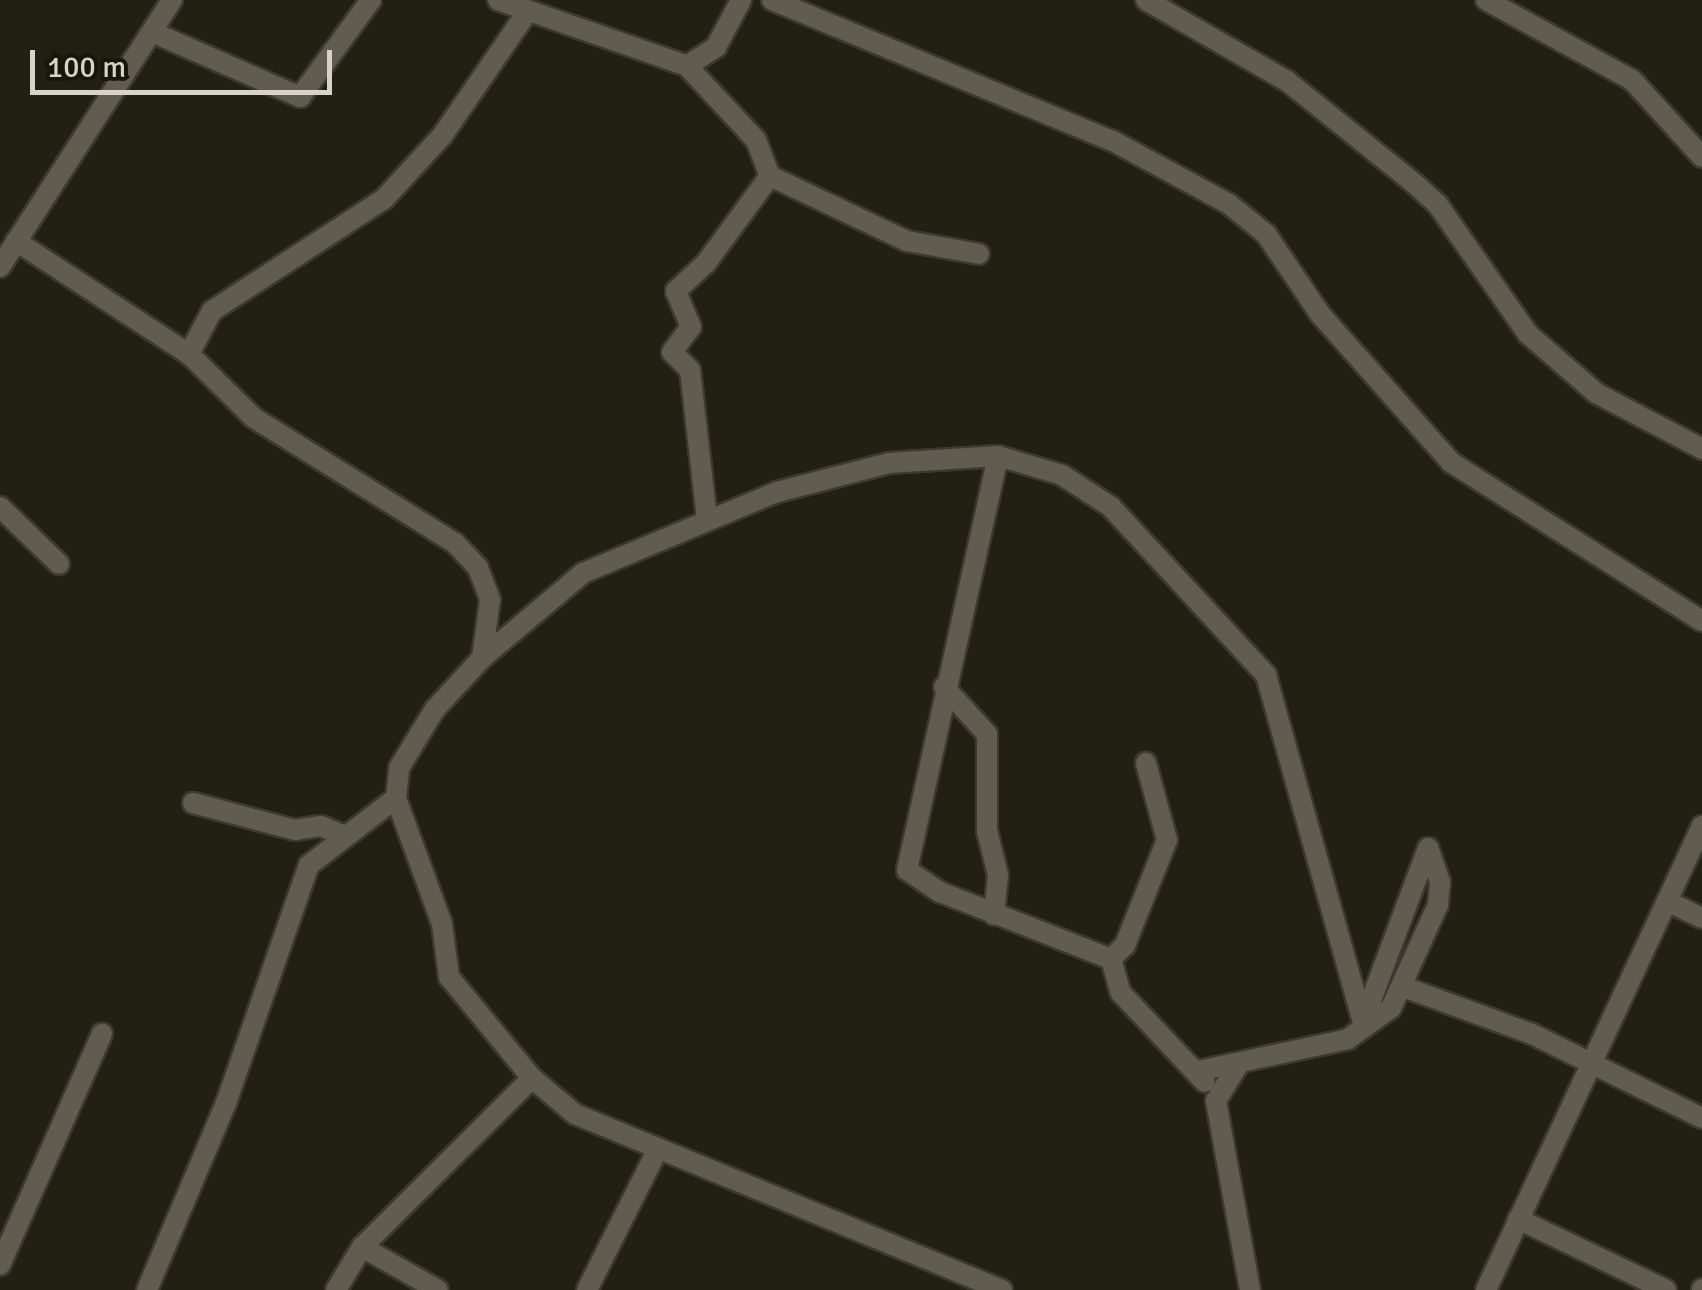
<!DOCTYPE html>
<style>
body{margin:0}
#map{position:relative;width:1702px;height:1290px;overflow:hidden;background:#221f13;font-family:Signika,sans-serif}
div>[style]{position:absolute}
.roads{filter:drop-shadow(2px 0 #3b3932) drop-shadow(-2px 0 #3b3932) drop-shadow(0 2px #3b3932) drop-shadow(0 -2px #3b3932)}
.minor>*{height:20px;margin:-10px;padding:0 10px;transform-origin:10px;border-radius:10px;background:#605d50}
span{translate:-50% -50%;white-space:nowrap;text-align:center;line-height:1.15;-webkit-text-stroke:8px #18160a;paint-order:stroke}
.scale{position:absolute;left:30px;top:50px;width:302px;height:45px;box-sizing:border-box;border:5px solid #d5d3cb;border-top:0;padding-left:12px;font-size:30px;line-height:35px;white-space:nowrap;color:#d5d3cb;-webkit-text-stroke:8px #18160a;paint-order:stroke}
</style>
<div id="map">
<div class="roads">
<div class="minor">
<i style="left:498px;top:0;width:200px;rotate:19.2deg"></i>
<i style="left:687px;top:66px;width:101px;rotate:47deg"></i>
<i style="left:756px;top:140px;width:39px;rotate:69deg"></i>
<i style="left:770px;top:176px;width:152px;rotate:25.4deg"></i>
<i style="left:907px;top:241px;width:73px;rotate:10.2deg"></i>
<i style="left:772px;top:0;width:369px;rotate:22.5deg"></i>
<i style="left:1113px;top:141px;width:132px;rotate:28.5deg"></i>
<i style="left:1229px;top:204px;width:48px;rotate:39deg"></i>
<i style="left:1266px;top:234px;width:97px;rotate:56deg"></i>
<i style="left:1320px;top:314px;width:199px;rotate:48.5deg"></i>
<i style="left:1452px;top:463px;width:296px;rotate:32.3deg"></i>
<i style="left:1146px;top:0;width:163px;rotate:29.9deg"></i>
<i style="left:1287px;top:81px;width:164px;rotate:38.8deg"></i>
<i style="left:1415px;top:184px;width:31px;rotate:42deg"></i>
<i style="left:1438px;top:205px;width:157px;rotate:55.1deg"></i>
<i style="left:1528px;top:334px;width:90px;rotate:40.9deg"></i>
<i style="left:1596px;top:393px;width:120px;rotate:27.8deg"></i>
<i style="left:1486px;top:0;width:166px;rotate:28.7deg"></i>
<i style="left:1632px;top:80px;width:104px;rotate:47.7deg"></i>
<i style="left:152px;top:32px;width:162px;rotate:23.7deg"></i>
<i style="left:300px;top:97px;width:120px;rotate:-53.8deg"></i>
<i style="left:687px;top:66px;width:35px;rotate:-33deg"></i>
<i style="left:716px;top:47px;width:53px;rotate:-62deg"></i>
<i style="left:16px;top:241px;width:207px;rotate:33.2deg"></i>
<i style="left:189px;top:354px;width:91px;rotate:44.6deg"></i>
<i style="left:254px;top:418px;width:237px;rotate:31.9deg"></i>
<i style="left:455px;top:543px;width:34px;rotate:47deg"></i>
<i style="left:478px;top:568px;width:34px;rotate:69deg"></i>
<i style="left:490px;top:600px;width:59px;rotate:97.9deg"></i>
<i style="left:0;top:267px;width:318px;rotate:-57.2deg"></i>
<i style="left:189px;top:354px;width:49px;rotate:-61.9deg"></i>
<i style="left:212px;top:311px;width:205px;rotate:-33.1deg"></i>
<i style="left:384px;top:199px;width:86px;rotate:-47.4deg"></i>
<i style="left:442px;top:136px;width:152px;rotate:-55.5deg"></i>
<i style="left:998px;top:456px;width:424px;rotate:102.4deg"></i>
<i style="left:907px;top:870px;width:40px;rotate:34deg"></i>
<i style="left:940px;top:892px;width:184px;rotate:21.4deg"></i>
<i style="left:1111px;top:959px;width:20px;rotate:-45deg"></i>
<i style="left:1125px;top:945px;width:113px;rotate:-68.2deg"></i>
<i style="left:1167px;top:840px;width:80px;rotate:-105.3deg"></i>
<i style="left:0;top:507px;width:82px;rotate:44deg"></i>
<i style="left:707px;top:519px;width:150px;rotate:-96.5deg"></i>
<i style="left:690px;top:370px;width:25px;rotate:-135deg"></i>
<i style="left:672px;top:352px;width:31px;rotate:-53deg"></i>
<i style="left:691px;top:327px;width:39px;rotate:-113deg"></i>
<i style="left:676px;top:291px;width:41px;rotate:-43deg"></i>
<i style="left:706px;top:263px;width:108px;rotate:-53.7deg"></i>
<i style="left:944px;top:687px;width:64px;rotate:47.5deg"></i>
<i style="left:987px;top:734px;width:97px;rotate:90deg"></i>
<i style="left:987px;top:831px;width:45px;rotate:76deg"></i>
<i style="left:998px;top:875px;width:40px;rotate:95.7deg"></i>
<i style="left:193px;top:803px;width:106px;rotate:14.8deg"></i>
<i style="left:295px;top:830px;width:26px;rotate:-9deg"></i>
<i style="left:321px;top:826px;width:23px;rotate:23deg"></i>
<i style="left:1667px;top:901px;width:39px;rotate:26deg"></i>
<i style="left:1111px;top:959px;width:35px;rotate:74deg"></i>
<i style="left:1121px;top:993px;width:122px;rotate:46.7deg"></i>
<i style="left:1404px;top:987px;width:136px;rotate:20.2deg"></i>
<i style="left:1532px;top:1034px;width:190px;rotate:26.3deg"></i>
<i style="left:1237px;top:1067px;width:40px;rotate:122deg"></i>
<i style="left:1216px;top:1101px;width:192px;rotate:79.8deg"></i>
<i style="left:1198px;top:1071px;width:153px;rotate:-12deg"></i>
<i style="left:1348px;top:1039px;width:53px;rotate:-35.8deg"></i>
<i style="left:1391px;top:1008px;width:113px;rotate:-65.5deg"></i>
<i style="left:1438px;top:905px;width:23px;rotate:-85deg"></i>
<i style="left:1440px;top:882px;width:36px;rotate:-109deg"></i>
<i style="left:1428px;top:848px;width:186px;rotate:110.5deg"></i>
<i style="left:1518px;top:1219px;width:164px;rotate:25.6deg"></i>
<i style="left:362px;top:1247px;width:87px;rotate:29.5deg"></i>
<i style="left:0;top:1265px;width:253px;rotate:-66.2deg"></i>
<i style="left:147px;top:1290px;width:203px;rotate:-67.1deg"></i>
<i style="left:226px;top:1103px;width:252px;rotate:-70.8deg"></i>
<i style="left:309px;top:865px;width:110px;rotate:-37.6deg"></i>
<i style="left:336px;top:1290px;width:50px;rotate:-58.8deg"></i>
<i style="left:362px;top:1247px;width:240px;rotate:-44.8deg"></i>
<i style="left:587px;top:1290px;width:158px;rotate:-63.3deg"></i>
<i style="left:1002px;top:1290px;width:462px;rotate:-157.6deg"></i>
<i style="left:575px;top:1114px;width:56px;rotate:-140.1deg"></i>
<i style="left:532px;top:1078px;width:131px;rotate:-129.4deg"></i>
<i style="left:449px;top:977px;width:53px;rotate:-97.5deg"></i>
<i style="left:442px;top:924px;width:134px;rotate:-110.1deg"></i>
<i style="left:396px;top:798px;width:30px;rotate:-84deg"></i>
<i style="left:399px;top:768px;width:69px;rotate:-58.6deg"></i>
<i style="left:435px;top:709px;width:69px;rotate:-47.3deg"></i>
<i style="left:482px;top:658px;width:132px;rotate:-40.1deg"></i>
<i style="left:583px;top:573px;width:210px;rotate:-22.7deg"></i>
<i style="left:777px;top:492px;width:116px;rotate:-14.5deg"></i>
<i style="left:889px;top:463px;width:109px;rotate:-3.7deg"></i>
<i style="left:998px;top:456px;width:67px;rotate:16.5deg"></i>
<i style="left:1062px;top:475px;width:59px;rotate:33.1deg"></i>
<i style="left:1111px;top:507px;width:229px;rotate:47.3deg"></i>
<i style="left:1266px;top:675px;width:360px;rotate:74.4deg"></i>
<i style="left:1486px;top:1290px;width:512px;rotate:-65.04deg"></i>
<i style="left:1702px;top:1290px;width:1px;rotate:-90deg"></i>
</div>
</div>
<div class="scale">100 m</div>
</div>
